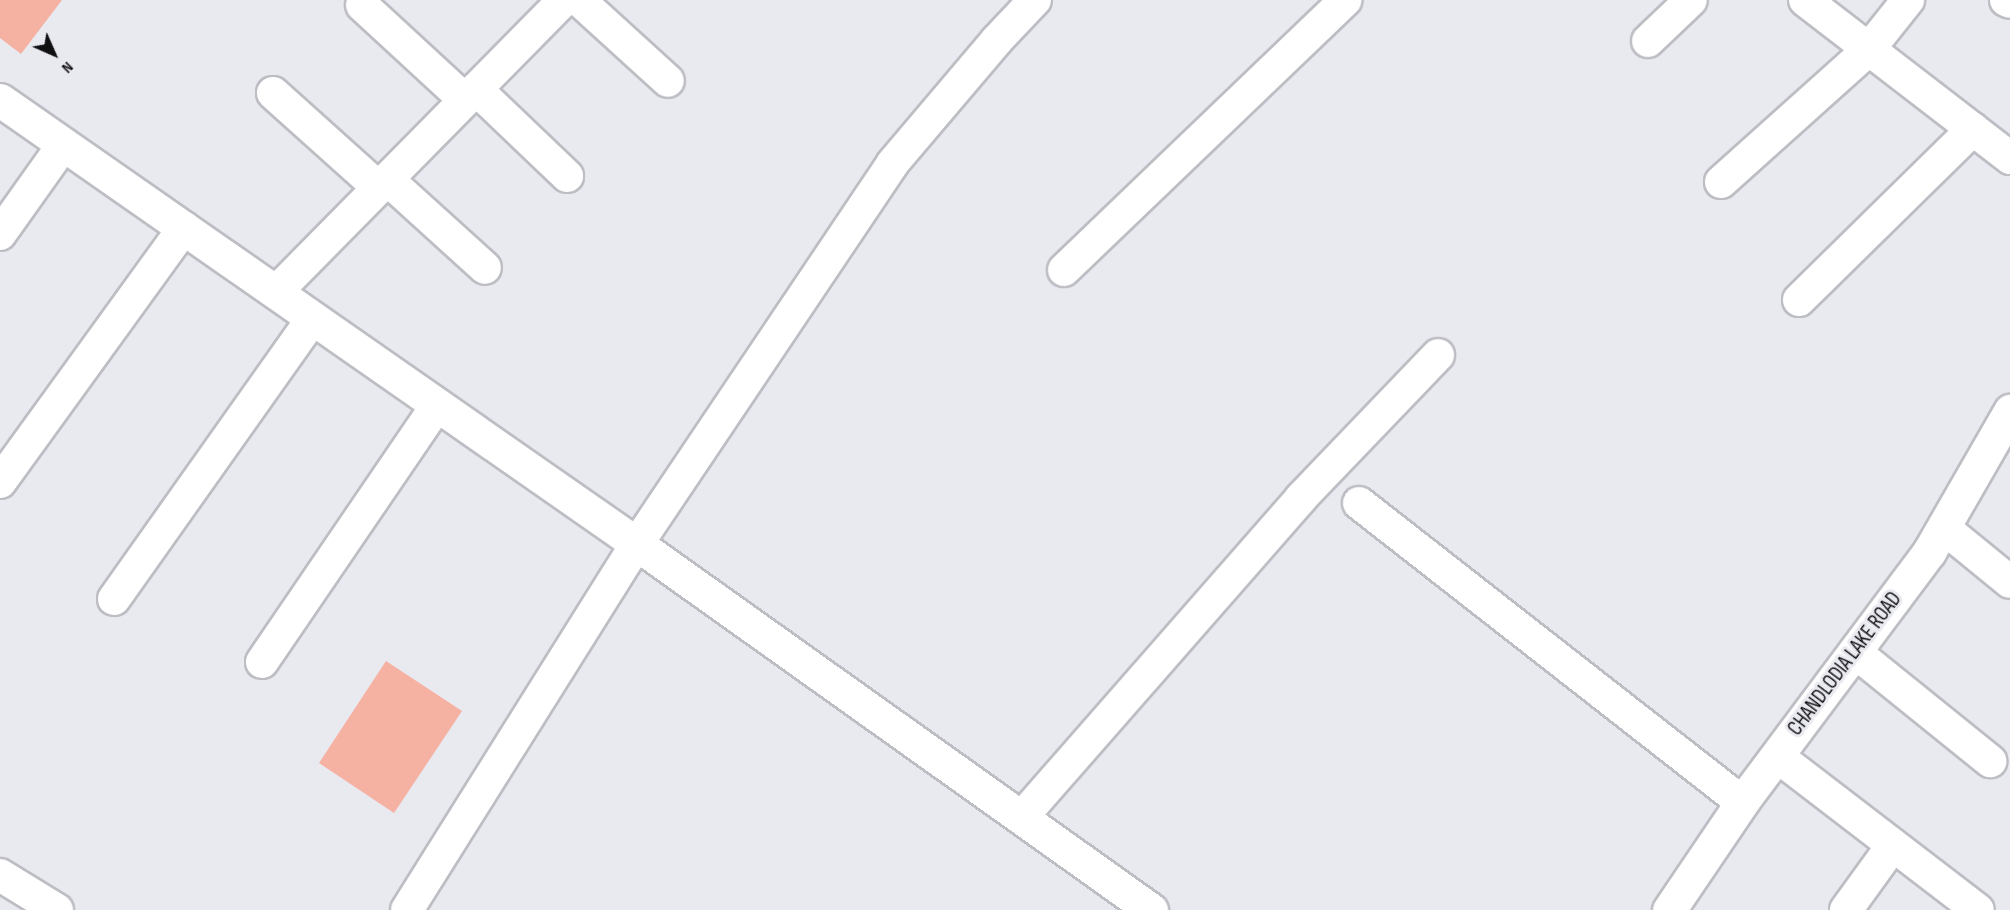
<!DOCTYPE html>
<style>
body{margin:0}
#map{position:relative;width:2010px;height:910px;overflow:hidden;background:#e9e9f0;font-family:"Sofia Sans Condensed",sans-serif}
div>[style]{position:absolute}
.building>*{inset:0;background:#f5b1a2}
.roads{filter:drop-shadow(2px 0 #bdbdc4) drop-shadow(-2px 0 #bdbdc4) drop-shadow(0 2px #bdbdc4) drop-shadow(0 -2px #bdbdc4)}
.minor>*{height:32px;margin:-16px;padding:0 16px;transform-origin:16px;border-radius:16px;background:#fff}
.tertiary>*{height:33px;margin:-16.5px;padding:0 16.5px;transform-origin:16.5px;border-radius:16.5px;background:#fff}
span{translate:-50% -50%;white-space:nowrap;text-align:center;line-height:1.15;-webkit-text-stroke:6px #e9e9f0;paint-order:stroke}
.street-label{font-size:21px;color:#0f0f12}
.north{position:absolute;left:24px;top:24px;width:60px;height:60px;-webkit-text-stroke:4px #e9e9f0;paint-order:stroke;rotate:135deg;font-size:16px;font-weight:700;line-height:24px;text-align:center;color:#0f0f12}
.north::after{content:'';display:block;margin:auto;width:21px;height:27px;background:#0f0f12;clip-path:polygon(50% 0,100% 100%,50% 72%,0 100%)}
</style>
<div id="map">
<div class="building">
<i style="clip-path:polygon(0 0,62px 0,21px 54px,0 38px)"></i>
<i style="clip-path:polygon(386px 661px,462px 711px,394px 813px,319px 763px)"></i>
</div>
<div class="roads">
<div class="minor">
<i style="left:579px;top:0;width:120px;rotate:42.3deg"></i>
<i style="left:1805px;top:0;width:259px;rotate:37.6deg"></i>
<i style="left:2006px;top:0;width:4px;rotate:27deg"></i>
<i style="left:362px;top:5px;width:140px;rotate:42.7deg"></i>
<i style="left:1648px;top:41px;width:59px;rotate:-43.6deg"></i>
<i style="left:476px;top:89px;width:126px;rotate:43.7deg"></i>
<i style="left:273px;top:93px;width:142px;rotate:41.9deg"></i>
<i style="left:387px;top:179px;width:132px;rotate:42.2deg"></i>
<i style="left:1721px;top:182px;width:199px;rotate:-41.9deg"></i>
<i style="left:1869px;top:49px;width:63px;rotate:-51.5deg"></i>
<i style="left:0;top:234px;width:110px;rotate:-54.6deg"></i>
<i style="left:1064px;top:270px;width:390px;rotate:-43.8deg"></i>
<i style="left:276px;top:292px;width:410px;rotate:-45.4deg"></i>
<i style="left:1799px;top:300px;width:244px;rotate:-44.5deg"></i>
<i style="left:0;top:482px;width:314px;rotate:-54.1deg"></i>
<i style="left:1359px;top:503px;width:486px;rotate:38deg"></i>
<i style="left:1944px;top:528px;width:85px;rotate:39.3deg"></i>
<i style="left:114px;top:599px;width:344px;rotate:-54.7deg"></i>
<i style="left:1855px;top:652px;width:174px;rotate:38.9deg"></i>
<i style="left:262px;top:662px;width:311px;rotate:-55.7deg"></i>
<i style="left:1777px;top:756px;width:253px;rotate:37.5deg"></i>
<i style="left:1022px;top:817px;width:424px;rotate:-48.8deg"></i>
<i style="left:1301px;top:498px;width:198px;rotate:-46.2deg"></i>
<i style="left:0;top:875px;width:67px;rotate:31.6deg"></i>
<i style="left:407px;top:910px;width:432px;rotate:-57.9deg"></i>
<i style="left:637px;top:544px;width:458px;rotate:-56.1deg"></i>
<i style="left:892px;top:164px;width:162px;rotate:-49.7deg"></i>
<i style="left:997px;top:40px;width:55px;rotate:-46.5deg"></i>
<i style="left:1846px;top:910px;width:80px;rotate:-54.1deg"></i>
</div>
<div class="tertiary">
<i style="left:0;top:100px;width:776px;rotate:34.88deg"></i>
<i style="left:637px;top:544px;width:631px;rotate:35.45deg"></i>
<i style="left:1669px;top:910px;width:130px;rotate:-55.9deg"></i>
<i style="left:1742px;top:802px;width:312px;rotate:-53.2deg"></i>
<i style="left:1929px;top:552px;width:163px;rotate:-60.1deg"></i>
</div>
</div>
<div class="street-label">
<span style="left:1845px;top:664px;rotate:-53deg">CHANDLODIA LAKE ROAD</span>
</div>
<div class="north">N</div>
</div>
